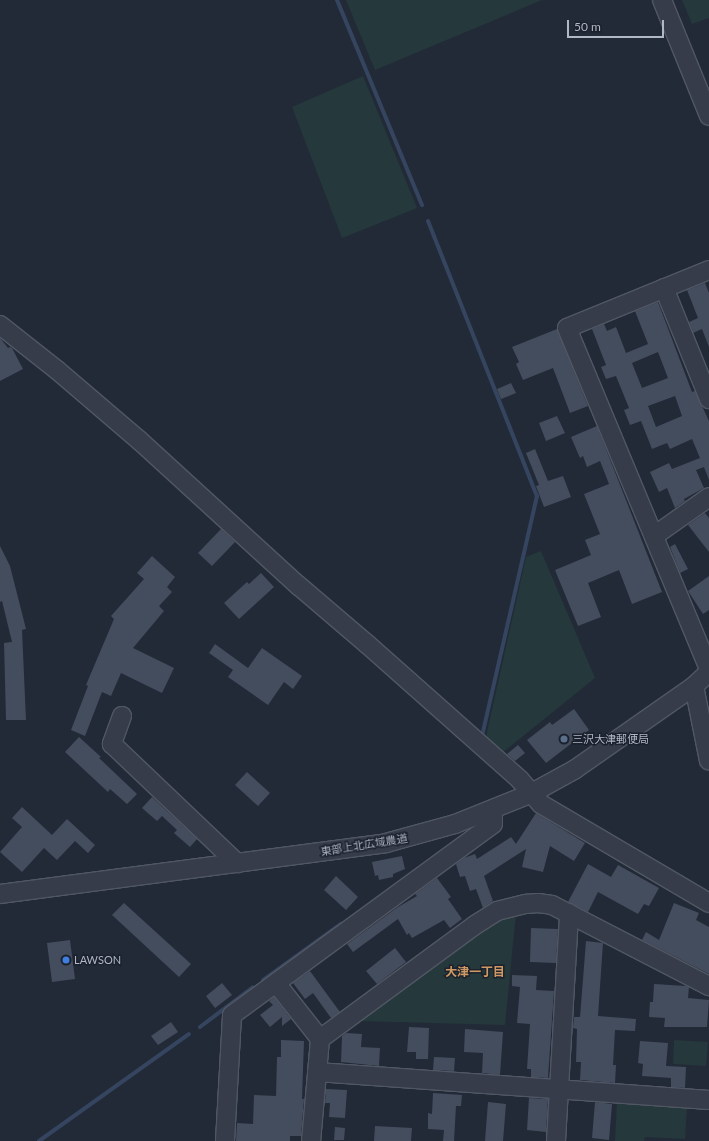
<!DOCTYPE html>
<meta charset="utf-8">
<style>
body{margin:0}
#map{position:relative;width:709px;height:1141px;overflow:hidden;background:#222a38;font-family:Lato,"Noto Sans JP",sans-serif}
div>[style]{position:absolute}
.green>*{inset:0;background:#25383b}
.stream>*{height:4px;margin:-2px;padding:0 2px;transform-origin:2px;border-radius:2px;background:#36455f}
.building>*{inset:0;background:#444d5d}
.roads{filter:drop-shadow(1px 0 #515764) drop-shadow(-1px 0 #515764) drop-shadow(0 1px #515764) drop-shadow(0 -1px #515764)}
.minor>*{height:18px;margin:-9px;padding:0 9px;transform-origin:9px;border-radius:9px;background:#363c49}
.dots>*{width:11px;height:11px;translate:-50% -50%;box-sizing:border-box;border:2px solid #1b222e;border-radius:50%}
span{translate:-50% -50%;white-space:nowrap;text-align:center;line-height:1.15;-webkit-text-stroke:3px #1b222e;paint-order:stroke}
.poi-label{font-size:11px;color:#b1b7c5}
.left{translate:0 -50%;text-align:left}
.street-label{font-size:11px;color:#b1b7c5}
.neighbourhood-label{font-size:12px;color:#ce9962;font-weight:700}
.scale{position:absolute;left:567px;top:20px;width:97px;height:18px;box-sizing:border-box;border:2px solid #b1b7c5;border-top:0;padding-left:5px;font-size:12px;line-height:14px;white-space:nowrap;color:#b1b7c5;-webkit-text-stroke:3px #1b222e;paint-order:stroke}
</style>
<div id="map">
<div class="green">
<i style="clip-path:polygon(346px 0,542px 0,375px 70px)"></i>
<i style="clip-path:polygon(682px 0,709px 0,709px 18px,692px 24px)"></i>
<i style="clip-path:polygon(363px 76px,417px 208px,342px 238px,292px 107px)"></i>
<i style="clip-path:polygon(541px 551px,595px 678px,502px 753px,485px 741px,526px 557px)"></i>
<i style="clip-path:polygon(516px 913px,505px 1025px,360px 1021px,491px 922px)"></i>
<i style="clip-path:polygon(674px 1040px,708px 1042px,706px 1066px,673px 1064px)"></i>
<i style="clip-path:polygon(617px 1101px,687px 1105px,685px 1139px,645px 1137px,644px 1141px,615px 1141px)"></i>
</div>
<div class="stream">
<i style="left:337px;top:0;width:222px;rotate:67.5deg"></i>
<i style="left:428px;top:221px;width:296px;rotate:68.4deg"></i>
<i style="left:537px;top:496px;width:246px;rotate:102.9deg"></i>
<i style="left:263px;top:980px;width:96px;rotate:-35.7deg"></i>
<i style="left:200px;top:1027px;width:66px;rotate:-37deg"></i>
<i style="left:39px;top:1141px;width:184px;rotate:-35.5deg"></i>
</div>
<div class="building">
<i style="clip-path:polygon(705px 283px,709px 293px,709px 347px,702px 329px,693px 333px,689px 322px,698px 318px,687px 290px)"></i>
<i style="clip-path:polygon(evenodd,658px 302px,692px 392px,695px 391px,709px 421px,709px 480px,704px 467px,696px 470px,704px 488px,684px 499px,685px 501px,675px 508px,667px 488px,659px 492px,650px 472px,669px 463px,672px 469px,700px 458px,692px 439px,670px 449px,667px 443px,652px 449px,641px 421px,630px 425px,624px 410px,629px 408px,616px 376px,606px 379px,601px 367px,606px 365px,592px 329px,604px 324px,607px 331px,616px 327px,626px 353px,648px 344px,635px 311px,658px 302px,658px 352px,668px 378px,642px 388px,632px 363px,658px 352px,658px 302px,675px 396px,682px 416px,656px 427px,648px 406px,675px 396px)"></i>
<i style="clip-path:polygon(557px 329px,588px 406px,570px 413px,553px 368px,523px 380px,516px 364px,519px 362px,512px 347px)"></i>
<i style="clip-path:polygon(0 338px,8px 348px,10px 347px,12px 348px,23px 369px,0 381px)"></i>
<i style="clip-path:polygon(511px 383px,516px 393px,501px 399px,497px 389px)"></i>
<i style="clip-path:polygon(557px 416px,565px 433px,546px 441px,539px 423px)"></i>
<i style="clip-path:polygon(597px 426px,662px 592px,632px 604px,619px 570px,588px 583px,601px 617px,578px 626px,555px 570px,591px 555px,585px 540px,600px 534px,584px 494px,609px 484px,600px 461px,587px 467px,583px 456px,580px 458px,571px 437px)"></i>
<i style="clip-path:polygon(535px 449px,548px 481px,563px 476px,571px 497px,544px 507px,536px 486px,539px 485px,526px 453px)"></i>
<i style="clip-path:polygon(705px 513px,709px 518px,709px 552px,688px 525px)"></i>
<i style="clip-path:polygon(221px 529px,235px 542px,212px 566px,198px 553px)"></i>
<i style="clip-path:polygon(675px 544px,688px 569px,680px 573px,670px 547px)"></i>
<i style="clip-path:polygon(0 546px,10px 566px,26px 629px,22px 630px,26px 720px,6px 720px,4px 643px,12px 642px,2px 601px,0 602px)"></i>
<i style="clip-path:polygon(152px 556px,175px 577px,167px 587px,172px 592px,159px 606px,164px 611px,133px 648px,174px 668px,162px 693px,121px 673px,111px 696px,102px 692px,85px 736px,71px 730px,88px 686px,86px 685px,114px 619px,111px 616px,144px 579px,137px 573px)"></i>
<i style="clip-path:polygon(261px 573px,274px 587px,239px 619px,224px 603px,247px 582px,249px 584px)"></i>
<i style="clip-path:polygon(709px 576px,709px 610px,703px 614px,688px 591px)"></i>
<i style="clip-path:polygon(215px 644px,248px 668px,262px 648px,302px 676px,293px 689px,284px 682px,268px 705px,228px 677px,233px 670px,209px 653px)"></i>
<i style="clip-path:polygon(574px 709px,589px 730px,546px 763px,527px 740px,550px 722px,552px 725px)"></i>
<i style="clip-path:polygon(79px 737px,101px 757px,99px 758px,137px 794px,127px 804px,110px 789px,108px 792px,65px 752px)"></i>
<i style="clip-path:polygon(518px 745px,525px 753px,515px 761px,507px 754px)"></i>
<i style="clip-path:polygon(247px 772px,270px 793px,258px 806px,235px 785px)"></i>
<i style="clip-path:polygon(152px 797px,197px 839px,190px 847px,174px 833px,177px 830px,162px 816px,157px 821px,142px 808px)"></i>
<i style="clip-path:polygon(22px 807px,52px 835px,67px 819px,95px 845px,88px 853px,75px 841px,57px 860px,44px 848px,22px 872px,0 852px,22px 827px,12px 818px)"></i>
<i style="clip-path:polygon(536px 813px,585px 843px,574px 861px,550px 846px,543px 872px,522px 867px,526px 849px,484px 876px,493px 901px,483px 908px,476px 889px,470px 891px,465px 876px,460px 877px,456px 864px,464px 858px,475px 854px,477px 859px,511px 837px,516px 844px)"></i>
<i style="clip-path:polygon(402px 856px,405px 869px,393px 874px,393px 877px,379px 880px,378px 875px,375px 876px,372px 862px)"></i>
<i style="clip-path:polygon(588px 864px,611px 877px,618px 865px,659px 888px,649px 906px,644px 904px,638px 914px,598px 892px,588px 912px,568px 902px)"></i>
<i style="clip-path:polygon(336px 876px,358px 897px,346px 910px,324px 890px)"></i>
<i style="clip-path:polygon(437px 878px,451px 897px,448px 899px,462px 919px,450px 928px,444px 920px,412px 938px,409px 933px,407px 935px,398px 919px,353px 952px,347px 944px,398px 907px,417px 896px,415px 894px)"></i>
<i style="clip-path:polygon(124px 903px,191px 964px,179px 977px,112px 915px)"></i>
<i style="clip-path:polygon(674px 903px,699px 913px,696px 920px,709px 927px,709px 974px,642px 940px,646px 932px,659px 940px)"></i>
<i style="clip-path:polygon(531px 928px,558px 929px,556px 963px,530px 962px)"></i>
<i style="clip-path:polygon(70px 940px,75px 979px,52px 982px,47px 943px)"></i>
<i style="clip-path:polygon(586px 941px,603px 943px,598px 1016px,636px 1019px,635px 1031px,615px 1030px,613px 1065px,616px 1065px,615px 1083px,580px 1080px,581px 1062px,576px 1062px,577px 1029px,573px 1028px,574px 1017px,580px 1017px)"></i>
<i style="clip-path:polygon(395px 948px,406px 962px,377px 984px,366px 971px)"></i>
<i style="clip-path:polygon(310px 971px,340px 1012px,331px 1018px,313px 993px,305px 999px,293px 983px)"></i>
<i style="clip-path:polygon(512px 975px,537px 976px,536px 990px,554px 991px,548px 1078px,531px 1077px,531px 1069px,527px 1069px,530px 1024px,517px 1023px,520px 987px,512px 986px)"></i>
<i style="clip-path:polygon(222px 983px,232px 995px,215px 1008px,206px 996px)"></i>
<i style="clip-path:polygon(654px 984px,686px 986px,689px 987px,688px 998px,709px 1000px,707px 1027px,664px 1027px,665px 1018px,649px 1017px,650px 1002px,653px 1002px)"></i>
<i style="clip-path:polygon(274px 997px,291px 1019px,282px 1026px,282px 1017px,270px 1027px,260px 1015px,273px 1005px,269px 1001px)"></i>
<i style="clip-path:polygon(171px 1022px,178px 1032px,158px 1045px,151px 1036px)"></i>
<i style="clip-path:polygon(409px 1027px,429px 1028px,428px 1059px,416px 1059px,416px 1052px,407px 1052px)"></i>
<i style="clip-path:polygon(465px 1029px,503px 1032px,500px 1075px,482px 1073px,483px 1053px,464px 1052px)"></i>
<i style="clip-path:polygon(346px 1033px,362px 1034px,361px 1047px,380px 1048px,379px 1066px,341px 1062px,342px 1036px)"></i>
<i style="clip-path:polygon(281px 1040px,304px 1041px,302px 1099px,304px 1099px,301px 1136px,290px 1136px,290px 1141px,236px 1141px,237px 1123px,253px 1124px,254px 1095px,276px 1096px,277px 1057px,281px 1057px)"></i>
<i style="clip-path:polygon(640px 1041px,668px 1043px,666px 1066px,686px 1067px,685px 1088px,671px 1087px,671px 1078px,642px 1076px,643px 1064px,638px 1063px)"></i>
<i style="clip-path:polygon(434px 1057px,455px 1058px,454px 1071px,433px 1070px)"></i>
<i style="clip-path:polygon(326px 1089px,347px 1090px,345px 1118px,329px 1117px,330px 1103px,325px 1103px)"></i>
<i style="clip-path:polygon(433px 1093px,462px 1095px,461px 1106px,456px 1106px,454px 1141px,443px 1141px,444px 1130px,428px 1129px,428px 1113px,432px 1114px)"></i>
<i style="clip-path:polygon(529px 1098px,548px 1099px,546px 1132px,527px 1130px)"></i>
<i style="clip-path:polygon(488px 1102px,506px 1104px,503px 1141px,485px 1141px)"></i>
<i style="clip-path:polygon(595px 1102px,612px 1104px,609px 1140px,592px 1138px)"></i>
<i style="clip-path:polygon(375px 1126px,412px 1128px,411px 1141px,374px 1141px)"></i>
<i style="clip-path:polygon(335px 1127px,345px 1128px,344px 1140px,334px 1140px)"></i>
</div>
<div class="roads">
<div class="minor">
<i style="left:662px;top:0;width:125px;rotate:67.9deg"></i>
<i style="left:709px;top:270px;width:153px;rotate:157.8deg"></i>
<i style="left:567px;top:328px;width:369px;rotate:67.4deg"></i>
<i style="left:664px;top:288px;width:120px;rotate:67.9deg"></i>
<i style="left:0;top:325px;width:73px;rotate:38.3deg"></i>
<i style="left:57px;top:370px;width:109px;rotate:40.5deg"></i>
<i style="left:140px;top:441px;width:215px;rotate:42.4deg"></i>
<i style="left:299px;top:586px;width:89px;rotate:40.5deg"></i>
<i style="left:367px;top:644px;width:205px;rotate:41.6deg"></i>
<i style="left:520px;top:780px;width:32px;rotate:49deg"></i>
<i style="left:541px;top:804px;width:195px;rotate:30.5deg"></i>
<i style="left:654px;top:536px;width:67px;rotate:-35.3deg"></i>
<i style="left:694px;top:686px;width:76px;rotate:78.7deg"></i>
<i style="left:122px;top:716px;width:30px;rotate:110deg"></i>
<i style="left:112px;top:744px;width:173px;rotate:43.6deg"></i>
<i style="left:0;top:894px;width:389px;rotate:-7.5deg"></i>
<i style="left:386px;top:843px;width:72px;rotate:-15.4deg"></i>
<i style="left:455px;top:824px;width:83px;rotate:-21.9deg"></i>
<i style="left:532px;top:793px;width:48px;rotate:-28.7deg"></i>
<i style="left:574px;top:770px;width:146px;rotate:-35deg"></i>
<i style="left:694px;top:686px;width:21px;rotate:-43deg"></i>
<i style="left:276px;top:983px;width:71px;rotate:51.8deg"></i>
<i style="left:320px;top:1039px;width:102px;rotate:95deg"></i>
<i style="left:320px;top:1039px;width:192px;rotate:-36.3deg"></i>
<i style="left:475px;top:925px;width:26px;rotate:-32deg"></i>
<i style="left:497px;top:911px;width:30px;rotate:-14deg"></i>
<i style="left:526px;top:904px;width:12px;rotate:-5deg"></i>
<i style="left:538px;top:903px;width:14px;rotate:8deg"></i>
<i style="left:552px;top:905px;width:177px;rotate:27.3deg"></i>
<i style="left:317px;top:1072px;width:393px;rotate:4.1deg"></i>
<i style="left:225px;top:1141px;width:126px;rotate:-86.8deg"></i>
<i style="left:232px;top:1015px;width:323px;rotate:-36.2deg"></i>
<i style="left:493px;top:824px;width:14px;rotate:-90deg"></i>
<i style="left:556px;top:1141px;width:228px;rotate:-86.7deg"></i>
</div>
</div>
<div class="dots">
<i style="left:564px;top:739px;background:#5c6f8a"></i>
<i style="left:66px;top:960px;background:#3f7fe0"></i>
</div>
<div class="poi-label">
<span class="left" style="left:572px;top:739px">三沢大津郵便局</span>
<span class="left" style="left:74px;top:960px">LAWSON</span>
</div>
<div class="street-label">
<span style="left:364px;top:845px;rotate:-9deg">東部上北広域農道</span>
</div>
<div class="neighbourhood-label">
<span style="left:475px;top:972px">大津一丁目</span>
</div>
<div class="scale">50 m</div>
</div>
